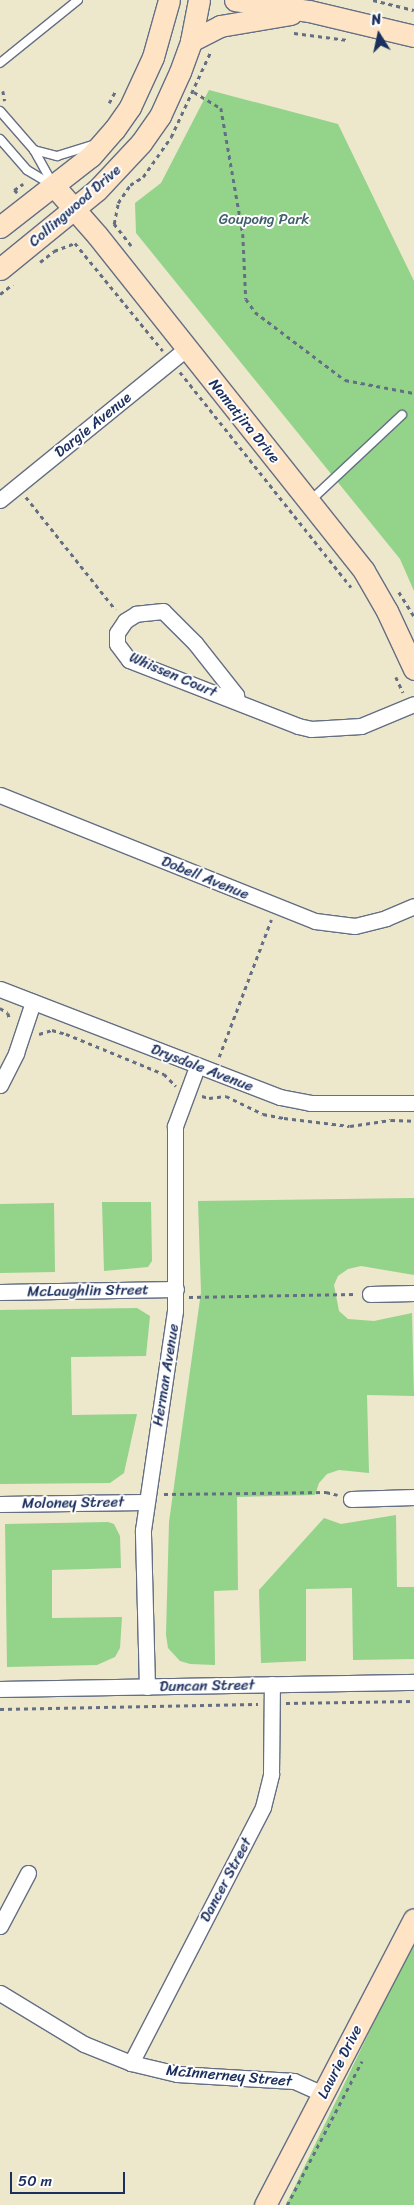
<!DOCTYPE html>
<style>
body{margin:0}
#map{position:relative;width:414px;height:2205px;overflow:hidden;background:#ede7cc;font-family:Sriracha,sans-serif}
div>[style]{position:absolute}
.green>*{inset:0;background:#93d38a}
.path>*{height:2.5px;margin-top:-1.25px;transform-origin:0;background:repeating-linear-gradient(90deg,#646f84 0 4px,transparent 0 8px)}
.roads{filter:drop-shadow(1px 0 #646f84) drop-shadow(-1px 0 #646f84) drop-shadow(0 1px #646f84) drop-shadow(0 -1px #646f84)}
.lane>*{height:8px;margin:-4px;padding:0 4px;transform-origin:4px;border-radius:4px;background:#fff}
.street>*{height:15px;margin:-7.5px;padding:0 7.5px;transform-origin:7.5px;border-radius:7.5px;background:#fff}
.secondary>*{height:21px;margin:-10.5px;padding:0 10.5px;transform-origin:10.5px;border-radius:10.5px;background:#fee4c5}
span{translate:-50% -50%;white-space:nowrap;text-align:center;line-height:1.15;-webkit-text-stroke:4px #fff;paint-order:stroke}
.street-label{font-size:15px;color:#1b2f5e}
.park-label{font-size:15px;color:#3f606b}
.north{position:absolute;left:354px;top:10px;width:50px;height:50px;-webkit-text-stroke:4px #fff;paint-order:stroke;rotate:350deg;font-size:14px;font-weight:700;line-height:20px;text-align:center;color:#1b2f5e}
.north::after{content:'';display:block;margin:auto;width:18px;height:22px;background:#1b2f5e;clip-path:polygon(50% 0,100% 100%,50% 72%,0 100%)}
.scale{position:absolute;left:10px;top:2172px;width:115px;height:22px;box-sizing:border-box;border:2px solid #1b2f5e;border-top:0;padding-left:6px;font-size:15px;line-height:18px;white-space:nowrap;color:#1b2f5e;-webkit-text-stroke:4px #fff;paint-order:stroke}
</style>
<div id="map">
<div class="green">
<i style="clip-path:polygon(209px 90px,338px 124px,414px 281px,414px 591px,400px 559px,136px 233px,135px 203px,161px 183px)"></i>
<i style="clip-path:polygon(414px 1198px,414px 1275px,361px 1266px,348px 1269px,338px 1276px,334px 1285px,339px 1311px,348px 1319px,374px 1321px,412px 1313px,414px 1396px,414px 1423px,414px 1396px,367px 1395px,369px 1473px,339px 1470px,327px 1474px,319px 1483px,315px 1495px,237px 1497px,238px 1590px,214px 1591px,215px 1665px,190px 1664px,180px 1661px,168px 1648px,166px 1635px,169px 1522px,201px 1292px,198px 1201px)"></i>
<i style="clip-path:polygon(102px 1202px,151px 1202px,152px 1261px,148px 1267px,104px 1271px)"></i>
<i style="clip-path:polygon(54px 1203px,55px 1272px,0 1273px,0 1204px)"></i>
<i style="clip-path:polygon(137px 1308px,150px 1316px,146px 1356px,71px 1357px,72px 1415px,137px 1414px,124px 1473px,110px 1483px,0 1484px,0 1310px)"></i>
<i style="clip-path:polygon(396px 1515px,397px 1587px,414px 1587px,414px 1659px,353px 1660px,352px 1588px,306px 1589px,306px 1661px,261px 1663px,259px 1590px,324px 1518px,341px 1524px)"></i>
<i style="clip-path:polygon(108px 1522px,114px 1524px,120px 1536px,121px 1568px,52px 1570px,52px 1618px,122px 1617px,120px 1648px,115px 1657px,97px 1665px,7px 1667px,5px 1524px)"></i>
<i style="clip-path:polygon(414px 1939px,414px 2205px,286px 2205px)"></i>
</div>
<div class="path">
<i style="left:373px;top:0;width:42px;rotate:13.7deg"></i>
<i style="left:294px;top:33px;width:54px;rotate:7.4deg"></i>
<i style="left:3px;top:91px;width:10px;rotate:79deg"></i>
<i style="left:194px;top:92px;width:31px;rotate:31deg"></i>
<i style="left:221px;top:108px;width:128px;rotate:80.1deg"></i>
<i style="left:243px;top:234px;width:65px;rotate:87.4deg"></i>
<i style="left:246px;top:299px;width:16px;rotate:55deg"></i>
<i style="left:255px;top:312px;width:113px;rotate:37.1deg"></i>
<i style="left:345px;top:380px;width:70px;rotate:10.7deg"></i>
<i style="left:109px;top:103px;width:15px;rotate:-62deg"></i>
<i style="left:17px;top:193px;width:4px;rotate:-135deg"></i>
<i style="left:14px;top:190px;width:11px;rotate:-34deg"></i>
<i style="left:131px;top:246px;width:28px;rotate:-128deg"></i>
<i style="left:114px;top:224px;width:21px;rotate:-79deg"></i>
<i style="left:118px;top:203px;width:22px;rotate:-56deg"></i>
<i style="left:130px;top:185px;width:15px;rotate:-32deg"></i>
<i style="left:143px;top:177px;width:49px;rotate:-55deg"></i>
<i style="left:171px;top:137px;width:95px;rotate:-65.1deg"></i>
<i style="left:40px;top:262px;width:18px;rotate:-38deg"></i>
<i style="left:54px;top:251px;width:22px;rotate:-21deg"></i>
<i style="left:75px;top:243px;width:139px;rotate:50.8deg"></i>
<i style="left:0;top:294px;width:16px;rotate:-38deg"></i>
<i style="left:180px;top:372px;width:275px;rotate:51.5deg"></i>
<i style="left:26px;top:497px;width:144px;rotate:51.5deg"></i>
<i style="left:399px;top:592px;width:28px;rotate:58deg"></i>
<i style="left:396px;top:677px;width:17px;rotate:65deg"></i>
<i style="left:0;top:1008px;width:9px;rotate:32deg"></i>
<i style="left:8px;top:1013px;width:7px;rotate:74deg"></i>
<i style="left:39px;top:1034px;width:14px;rotate:-17deg"></i>
<i style="left:52px;top:1030px;width:15px;rotate:16deg"></i>
<i style="left:66px;top:1034px;width:106px;rotate:22.2deg"></i>
<i style="left:164px;top:1074px;width:17px;rotate:45deg"></i>
<i style="left:219px;top:1057px;width:147px;rotate:-69.2deg"></i>
<i style="left:202px;top:1096px;width:7px;rotate:16deg"></i>
<i style="left:209px;top:1098px;width:17px;rotate:-7deg"></i>
<i style="left:226px;top:1096px;width:41px;rotate:25.9deg"></i>
<i style="left:263px;top:1114px;width:21px;rotate:11deg"></i>
<i style="left:284px;top:1118px;width:66px;rotate:6.9deg"></i>
<i style="left:350px;top:1126px;width:41px;rotate:-8.3deg"></i>
<i style="left:391px;top:1120px;width:23px;rotate:2deg"></i>
<i style="left:189px;top:1297px;width:167px;rotate:-1deg"></i>
<i style="left:164px;top:1494px;width:162px;rotate:-0.7deg"></i>
<i style="left:326px;top:1492px;width:12px;rotate:14deg"></i>
<i style="left:286px;top:1703px;width:128px;rotate:-0.9deg"></i>
<i style="left:0;top:1709px;width:258px;rotate:-1.1deg"></i>
<i style="left:287px;top:2205px;width:162px;rotate:-62.5deg"></i>
</div>
<div class="roads">
<div class="lane">
<i style="left:0;top:63px;width:100px;rotate:-38.9deg"></i>
<i style="left:0;top:111px;width:52px;rotate:48.9deg"></i>
<i style="left:34px;top:150px;width:39px;rotate:61deg"></i>
<i style="left:0;top:139px;width:41px;rotate:48.9deg"></i>
<i style="left:27px;top:170px;width:29px;rotate:31deg"></i>
<i style="left:34px;top:150px;width:24px;rotate:15deg"></i>
<i style="left:57px;top:156px;width:37px;rotate:-17deg"></i>
<i style="left:310px;top:501px;width:126px;rotate:-43.1deg"></i>
</div>
<div class="street">
<i style="left:0;top:500px;width:240px;rotate:-39.1deg"></i>
<i style="left:237px;top:701px;width:6px;rotate:-99deg"></i>
<i style="left:236px;top:695px;width:66px;rotate:-128.3deg"></i>
<i style="left:195px;top:643px;width:45px;rotate:-135deg"></i>
<i style="left:163px;top:611px;width:27px;rotate:174deg"></i>
<i style="left:136px;top:614px;width:13px;rotate:148deg"></i>
<i style="left:125px;top:621px;width:14px;rotate:124deg"></i>
<i style="left:117px;top:633px;width:11px;rotate:90deg"></i>
<i style="left:117px;top:644px;width:20px;rotate:53deg"></i>
<i style="left:129px;top:660px;width:181px;rotate:21.3deg"></i>
<i style="left:298px;top:726px;width:13px;rotate:13deg"></i>
<i style="left:311px;top:729px;width:50px;rotate:-3.4deg"></i>
<i style="left:361px;top:726px;width:57px;rotate:-22.5deg"></i>
<i style="left:0;top:795px;width:339px;rotate:21.8deg"></i>
<i style="left:315px;top:921px;width:40px;rotate:7.1deg"></i>
<i style="left:355px;top:926px;width:32px;rotate:-14deg"></i>
<i style="left:386px;top:918px;width:30px;rotate:-23deg"></i>
<i style="left:0;top:989px;width:300px;rotate:21.1deg"></i>
<i style="left:280px;top:1097px;width:31px;rotate:11deg"></i>
<i style="left:310px;top:1103px;width:104px"></i>
<i style="left:0;top:1085px;width:36px;rotate:-63deg"></i>
<i style="left:16px;top:1053px;width:54px;rotate:-71.6deg"></i>
<i style="left:0;top:1292px;width:176px;rotate:-1deg"></i>
<i style="left:370px;top:1294px;width:44px;rotate:-1.3deg"></i>
<i style="left:351px;top:1499px;width:63px;rotate:-1.8deg"></i>
<i style="left:0;top:1504px;width:145px;rotate:-0.8deg"></i>
<i style="left:147px;top:1687px;width:157px;rotate:-91.5deg"></i>
<i style="left:143px;top:1530px;width:221px;rotate:-81.7deg"></i>
<i style="left:175px;top:1311px;width:185px;rotate:-90deg"></i>
<i style="left:175px;top:1126px;width:63px;rotate:-69.6deg"></i>
<i style="left:0;top:1689px;width:414px;rotate:-1deg"></i>
<i style="left:0;top:1926px;width:60px;rotate:-62.2deg"></i>
<i style="left:0;top:1993px;width:98px;rotate:31.3deg"></i>
<i style="left:84px;top:2044px;width:51px;rotate:22deg"></i>
<i style="left:131px;top:2063px;width:47px;rotate:13.4deg"></i>
<i style="left:177px;top:2074px;width:117px;rotate:3.4deg"></i>
<i style="left:294px;top:2081px;width:32px;rotate:24deg"></i>
<i style="left:131px;top:2063px;width:288px;rotate:-62.7deg"></i>
<i style="left:263px;top:1807px;width:34px;rotate:-76deg"></i>
<i style="left:271px;top:1774px;width:90px;rotate:-89.4deg"></i>
</div>
<div class="secondary">
<i style="left:235px;top:0;width:75px;rotate:8.5deg"></i>
<i style="left:309px;top:11px;width:108px;rotate:13.4deg"></i>
<i style="left:191px;top:41px;width:33px;rotate:-27deg"></i>
<i style="left:220px;top:26px;width:72px;rotate:-9.6deg"></i>
<i style="left:54px;top:186px;width:65px;rotate:48.7deg"></i>
<i style="left:97px;top:235px;width:429px;rotate:51.5deg"></i>
<i style="left:364px;top:571px;width:46px;rotate:60.1deg"></i>
<i style="left:387px;top:611px;width:64px;rotate:65deg"></i>
<i style="left:0;top:227px;width:115px;rotate:-38deg"></i>
<i style="left:91px;top:156px;width:35px;rotate:-49deg"></i>
<i style="left:114px;top:130px;width:28px;rotate:-55deg"></i>
<i style="left:130px;top:107px;width:55px;rotate:-65.3deg"></i>
<i style="left:153px;top:57px;width:59px;rotate:-74.3deg"></i>
<i style="left:0;top:269px;width:125px;rotate:-39.2deg"></i>
<i style="left:97px;top:190px;width:64px;rotate:-46.9deg"></i>
<i style="left:141px;top:143px;width:33px;rotate:-55deg"></i>
<i style="left:160px;top:116px;width:48px;rotate:-65.6deg"></i>
<i style="left:180px;top:72px;width:33px;rotate:-70deg"></i>
<i style="left:191px;top:41px;width:42px;rotate:-79deg"></i>
<i style="left:265px;top:2205px;width:322px;rotate:-62.5deg"></i>
</div>
</div>
<div class="street-label">
<span style="left:75px;top:206px;rotate:-41deg">Collingwood Drive</span>
<span style="left:244px;top:421px;rotate:51deg">Namatjira Drive</span>
<span style="left:93px;top:425px;rotate:-39deg">Dargie Avenue</span>
<span style="left:173px;top:675px;rotate:23deg">Whissen Court</span>
<span style="left:205px;top:878px;rotate:22deg">Dobell Avenue</span>
<span style="left:202px;top:1068px;rotate:21deg">Drysdale Avenue</span>
<span style="left:88px;top:1291px;rotate:-1deg">McLaughlin Street</span>
<span style="left:166px;top:1375px;rotate:-81deg">Herman Avenue</span>
<span style="left:73px;top:1503px;rotate:-1deg">Moloney Street</span>
<span style="left:207px;top:1686px;rotate:-1deg">Duncan Street</span>
<span style="left:226px;top:1880px;rotate:-62deg">Dancer Street</span>
<span style="left:340px;top:2062px;rotate:-63deg">Lawrie Drive</span>
<span style="left:229px;top:2076px;rotate:5deg">McInnerney Street</span>
</div>
<div class="park-label">
<span style="left:264px;top:220px">Goupong Park</span>
</div>
<div class="north">N</div>
<div class="scale">50 m</div>
</div>
